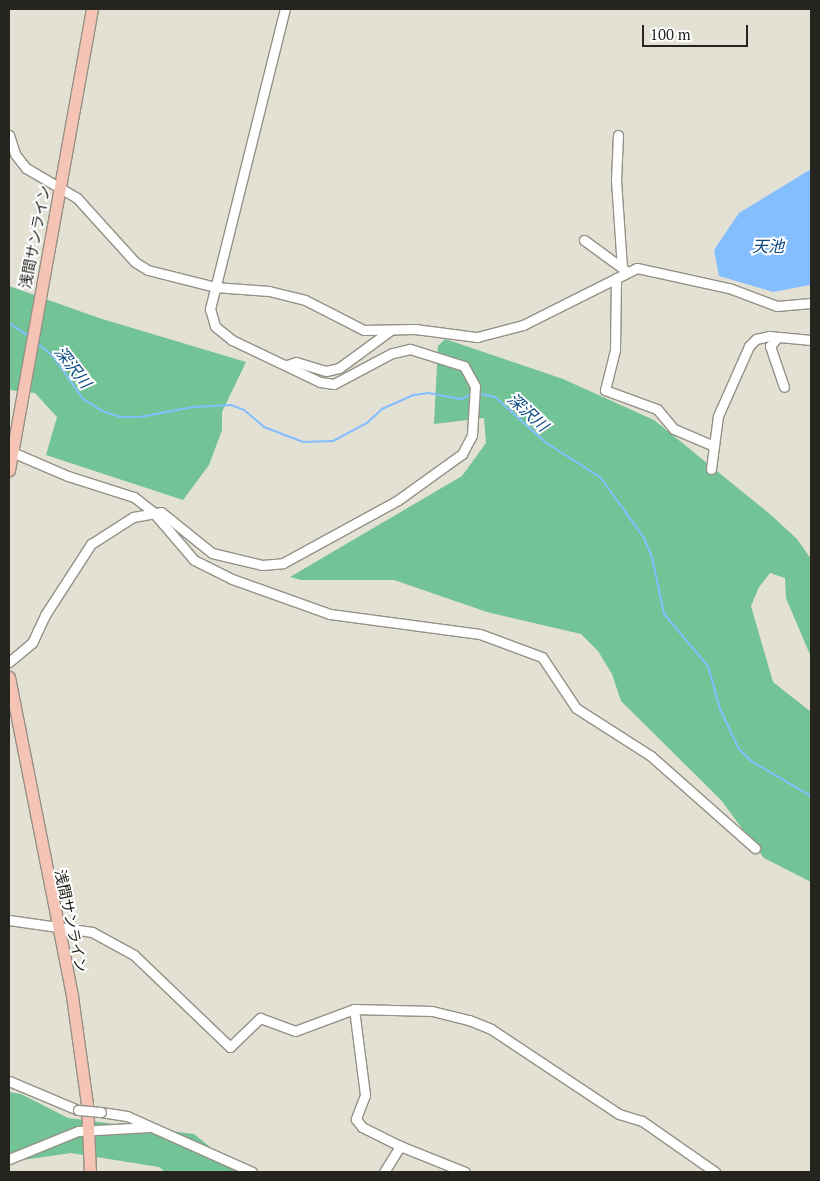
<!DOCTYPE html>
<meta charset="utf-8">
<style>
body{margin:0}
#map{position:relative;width:820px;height:1181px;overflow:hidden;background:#e3e0d4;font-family:"PT Serif","Noto Sans JP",serif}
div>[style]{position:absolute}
.green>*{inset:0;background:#72c396}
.water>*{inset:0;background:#85beff}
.stream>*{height:2px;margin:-1px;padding:0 1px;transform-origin:1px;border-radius:1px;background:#85beff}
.roads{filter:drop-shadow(1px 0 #949186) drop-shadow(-1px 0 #949186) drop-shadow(0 1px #949186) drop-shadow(0 -1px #949186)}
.minor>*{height:9px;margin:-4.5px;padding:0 4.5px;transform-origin:4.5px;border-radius:4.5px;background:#fff}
.major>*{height:11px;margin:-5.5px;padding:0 5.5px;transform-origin:5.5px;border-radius:5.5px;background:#f6c4b5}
.bridges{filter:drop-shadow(1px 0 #949186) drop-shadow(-1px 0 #949186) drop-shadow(0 1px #949186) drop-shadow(0 -1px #949186)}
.minor-bridge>*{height:9px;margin:-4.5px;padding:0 4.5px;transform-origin:4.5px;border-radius:4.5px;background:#fff}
span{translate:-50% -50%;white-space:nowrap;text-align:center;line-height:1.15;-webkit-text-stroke:4px #fff;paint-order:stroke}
.street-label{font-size:15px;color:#25241f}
.water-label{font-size:16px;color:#084680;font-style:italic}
.frame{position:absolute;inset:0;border:10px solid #25241f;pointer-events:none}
.scale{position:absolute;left:642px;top:25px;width:106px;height:22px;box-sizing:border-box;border:2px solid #25241f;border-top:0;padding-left:6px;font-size:15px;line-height:18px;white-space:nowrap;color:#25241f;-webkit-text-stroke:4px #fff;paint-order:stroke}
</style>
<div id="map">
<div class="green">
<i style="clip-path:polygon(9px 286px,99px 318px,246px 362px,222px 412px,222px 430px,209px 465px,183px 500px,46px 455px,57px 417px,35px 393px,9px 390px)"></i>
<i style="clip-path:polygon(445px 339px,563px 379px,654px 420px,771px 515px,797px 539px,811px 559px,811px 657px,786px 598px,785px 578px,770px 573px,759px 587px,751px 606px,773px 682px,811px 712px,811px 882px,764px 858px,721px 800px,621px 701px,612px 674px,598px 651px,581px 634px,487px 612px,394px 580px,301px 580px,290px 577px,462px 476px,486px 443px,484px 418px,434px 424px,438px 346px)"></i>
<i style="clip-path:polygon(9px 1092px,21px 1094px,68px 1118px,194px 1134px,241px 1172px,165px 1172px,159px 1167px,71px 1153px,9px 1162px)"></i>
</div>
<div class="water">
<i style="clip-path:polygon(811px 169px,810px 285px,773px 292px,719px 276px,714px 250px,739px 213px)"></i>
</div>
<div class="stream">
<i style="left:9px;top:323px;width:24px;rotate:33deg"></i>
<i style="left:37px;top:343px;width:21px;rotate:39deg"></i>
<i style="left:53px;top:356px;width:52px;rotate:55.1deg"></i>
<i style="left:83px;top:399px;width:22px;rotate:32deg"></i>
<i style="left:102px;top:411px;width:19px;rotate:18deg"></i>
<i style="left:120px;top:417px;width:20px"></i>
<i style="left:140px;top:417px;width:54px;rotate:-10.7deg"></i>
<i style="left:193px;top:407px;width:38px;rotate:-3deg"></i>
<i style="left:231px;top:405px;width:14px;rotate:21deg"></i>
<i style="left:244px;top:410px;width:26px;rotate:40deg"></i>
<i style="left:264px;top:427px;width:42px;rotate:21deg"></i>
<i style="left:303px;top:442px;width:30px;rotate:-2deg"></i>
<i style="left:333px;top:441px;width:38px;rotate:-28deg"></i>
<i style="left:367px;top:423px;width:21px;rotate:-43deg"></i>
<i style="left:382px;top:409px;width:35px;rotate:-24deg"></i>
<i style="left:414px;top:395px;width:15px;rotate:-8deg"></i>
<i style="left:429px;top:393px;width:33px;rotate:11deg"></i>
<i style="left:461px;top:399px;width:10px;rotate:-24deg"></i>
<i style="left:477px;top:393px;width:18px;rotate:13deg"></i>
<i style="left:495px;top:397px;width:67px;rotate:42deg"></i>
<i style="left:545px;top:442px;width:67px;rotate:32.7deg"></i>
<i style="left:601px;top:478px;width:74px;rotate:54.4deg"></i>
<i style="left:644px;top:538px;width:21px;rotate:67deg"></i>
<i style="left:652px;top:557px;width:58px;rotate:78.1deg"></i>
<i style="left:664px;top:614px;width:68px;rotate:49.8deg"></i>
<i style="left:708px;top:666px;width:45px;rotate:74.4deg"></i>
<i style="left:720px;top:709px;width:44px;rotate:64.6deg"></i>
<i style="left:739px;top:749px;width:17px;rotate:45deg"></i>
<i style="left:751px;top:761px;width:69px;rotate:30.3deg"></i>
</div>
<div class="roads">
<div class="minor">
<i style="left:9px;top:135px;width:20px;rotate:72deg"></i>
<i style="left:15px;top:154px;width:18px;rotate:52deg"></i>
<i style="left:26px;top:168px;width:59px;rotate:30.5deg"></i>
<i style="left:77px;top:198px;width:86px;rotate:47.8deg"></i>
<i style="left:135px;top:262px;width:15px;rotate:32deg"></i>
<i style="left:148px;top:270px;width:69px;rotate:14.2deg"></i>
<i style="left:215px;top:287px;width:54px;rotate:4.2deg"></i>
<i style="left:269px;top:291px;width:37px;rotate:14deg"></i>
<i style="left:305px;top:300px;width:66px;rotate:27deg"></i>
<i style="left:364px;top:330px;width:51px;rotate:-1.1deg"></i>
<i style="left:415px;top:329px;width:63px;rotate:7.4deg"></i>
<i style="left:477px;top:337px;width:48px;rotate:-14.6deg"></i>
<i style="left:523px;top:325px;width:127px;rotate:-26.6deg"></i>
<i style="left:637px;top:268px;width:94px;rotate:12.3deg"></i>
<i style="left:729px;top:288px;width:51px;rotate:20.6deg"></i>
<i style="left:777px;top:306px;width:34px;rotate:-5deg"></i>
<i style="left:618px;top:135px;width:45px;rotate:92.5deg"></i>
<i style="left:616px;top:180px;width:87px;rotate:86.1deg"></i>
<i style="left:584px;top:240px;width:51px;rotate:36.2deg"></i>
<i style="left:616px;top:278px;width:72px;rotate:90.8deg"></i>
<i style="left:615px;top:350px;width:41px;rotate:104deg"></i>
<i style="left:605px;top:390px;width:55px;rotate:20.1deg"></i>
<i style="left:657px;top:409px;width:26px;rotate:50deg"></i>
<i style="left:674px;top:429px;width:43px;rotate:23deg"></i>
<i style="left:778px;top:337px;width:12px;rotate:132deg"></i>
<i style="left:770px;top:346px;width:43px;rotate:71.1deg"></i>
<i style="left:287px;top:365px;width:9px;rotate:-18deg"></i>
<i style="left:296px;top:362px;width:31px;rotate:17deg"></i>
<i style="left:326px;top:371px;width:13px;rotate:-13deg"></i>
<i style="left:339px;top:368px;width:64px;rotate:-36.2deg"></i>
<i style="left:12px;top:452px;width:61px;rotate:23.2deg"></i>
<i style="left:68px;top:476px;width:69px;rotate:17.7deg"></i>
<i style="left:134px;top:497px;width:24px;rotate:38deg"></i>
<i style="left:153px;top:512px;width:63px;rotate:49.5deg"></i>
<i style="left:194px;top:560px;width:42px;rotate:26.6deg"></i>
<i style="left:232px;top:579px;width:104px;rotate:19.7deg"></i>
<i style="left:330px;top:614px;width:151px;rotate:7.6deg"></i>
<i style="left:480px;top:634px;width:66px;rotate:20.4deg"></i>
<i style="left:542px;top:657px;width:61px;rotate:56.3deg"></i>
<i style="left:576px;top:708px;width:89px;rotate:32.6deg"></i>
<i style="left:651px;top:756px;width:139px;rotate:41.5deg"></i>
<i style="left:711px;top:469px;width:53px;rotate:-82.5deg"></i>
<i style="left:718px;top:416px;width:77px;rotate:-66.1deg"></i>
<i style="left:749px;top:346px;width:10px;rotate:-45deg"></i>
<i style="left:756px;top:339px;width:13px;rotate:-13deg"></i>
<i style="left:769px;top:336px;width:42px;rotate:5.4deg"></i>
<i style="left:9px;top:662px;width:30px;rotate:-40deg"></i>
<i style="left:32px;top:643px;width:31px;rotate:-65deg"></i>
<i style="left:45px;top:615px;width:85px;rotate:-57.1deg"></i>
<i style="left:91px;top:544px;width:50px;rotate:-32.7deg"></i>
<i style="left:133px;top:517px;width:28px;rotate:-10deg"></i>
<i style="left:161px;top:512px;width:65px;rotate:38.8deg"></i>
<i style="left:212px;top:553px;width:51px;rotate:13.5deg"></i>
<i style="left:262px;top:565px;width:21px;rotate:-5deg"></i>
<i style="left:283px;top:563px;width:131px;rotate:-28.7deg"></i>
<i style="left:398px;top:500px;width:79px;rotate:-35.7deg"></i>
<i style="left:462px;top:454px;width:21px;rotate:-62deg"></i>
<i style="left:472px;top:435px;width:49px;rotate:-86.5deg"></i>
<i style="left:475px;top:386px;width:23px;rotate:-119deg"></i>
<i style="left:464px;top:366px;width:57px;rotate:-162.5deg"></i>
<i style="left:410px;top:349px;width:18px;rotate:167deg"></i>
<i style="left:392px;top:353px;width:66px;rotate:151.9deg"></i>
<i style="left:334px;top:384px;width:14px;rotate:-172deg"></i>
<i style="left:320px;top:382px;width:98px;rotate:-154.5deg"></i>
<i style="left:232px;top:340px;width:22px;rotate:-141deg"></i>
<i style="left:215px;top:326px;width:18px;rotate:-106deg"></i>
<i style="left:210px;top:309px;width:309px;rotate:-76deg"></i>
<i style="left:9px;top:920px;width:84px;rotate:8.2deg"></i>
<i style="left:92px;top:932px;width:48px;rotate:28.7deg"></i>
<i style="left:134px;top:955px;width:133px;rotate:43.8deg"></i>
<i style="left:230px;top:1047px;width:42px;rotate:-44deg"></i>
<i style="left:260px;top:1018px;width:37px;rotate:20deg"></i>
<i style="left:295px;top:1031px;width:63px;rotate:-20.4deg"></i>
<i style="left:354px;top:1009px;width:78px;rotate:1.5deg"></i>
<i style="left:432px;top:1011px;width:38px;rotate:14deg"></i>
<i style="left:469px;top:1020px;width:24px;rotate:22deg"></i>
<i style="left:491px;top:1029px;width:154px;rotate:33.6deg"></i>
<i style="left:619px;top:1114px;width:24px;rotate:17deg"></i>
<i style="left:642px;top:1121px;width:89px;rotate:34.9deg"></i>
<i style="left:354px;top:1009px;width:87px;rotate:82.7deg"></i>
<i style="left:365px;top:1095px;width:26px;rotate:111deg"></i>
<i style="left:356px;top:1119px;width:10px;rotate:53deg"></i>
<i style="left:362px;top:1127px;width:42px;rotate:26.6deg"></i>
<i style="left:400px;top:1146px;width:70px;rotate:21.8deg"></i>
<i style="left:9px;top:1081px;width:75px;rotate:22.8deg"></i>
<i style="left:101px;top:1112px;width:26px;rotate:9deg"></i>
<i style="left:127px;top:1116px;width:137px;rotate:24.1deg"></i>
<i style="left:9px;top:1159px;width:74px;rotate:-22.1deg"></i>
<i style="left:78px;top:1131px;width:72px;rotate:-3.2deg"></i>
<i style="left:384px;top:1172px;width:31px;rotate:-58deg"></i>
</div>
<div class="major">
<i style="left:9px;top:470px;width:468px;rotate:-79.8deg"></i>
<i style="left:9px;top:677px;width:325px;rotate:78.8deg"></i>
<i style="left:72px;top:996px;width:109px;rotate:82.1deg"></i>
<i style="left:87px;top:1104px;width:68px;rotate:87.5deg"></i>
</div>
</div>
<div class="bridges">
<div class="minor-bridge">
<i style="left:78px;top:1110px;width:23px;rotate:5deg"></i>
</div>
</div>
<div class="street-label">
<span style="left:35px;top:237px;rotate:-79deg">浅間サンライン</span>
<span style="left:71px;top:921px;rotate:78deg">浅間サンライン</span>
</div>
<div class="water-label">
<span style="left:768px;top:246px">天池</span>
<span style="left:73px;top:367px;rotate:52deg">深沢川</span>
<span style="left:528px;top:412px;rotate:42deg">深沢川</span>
</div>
<div class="frame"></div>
<div class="scale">100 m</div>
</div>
